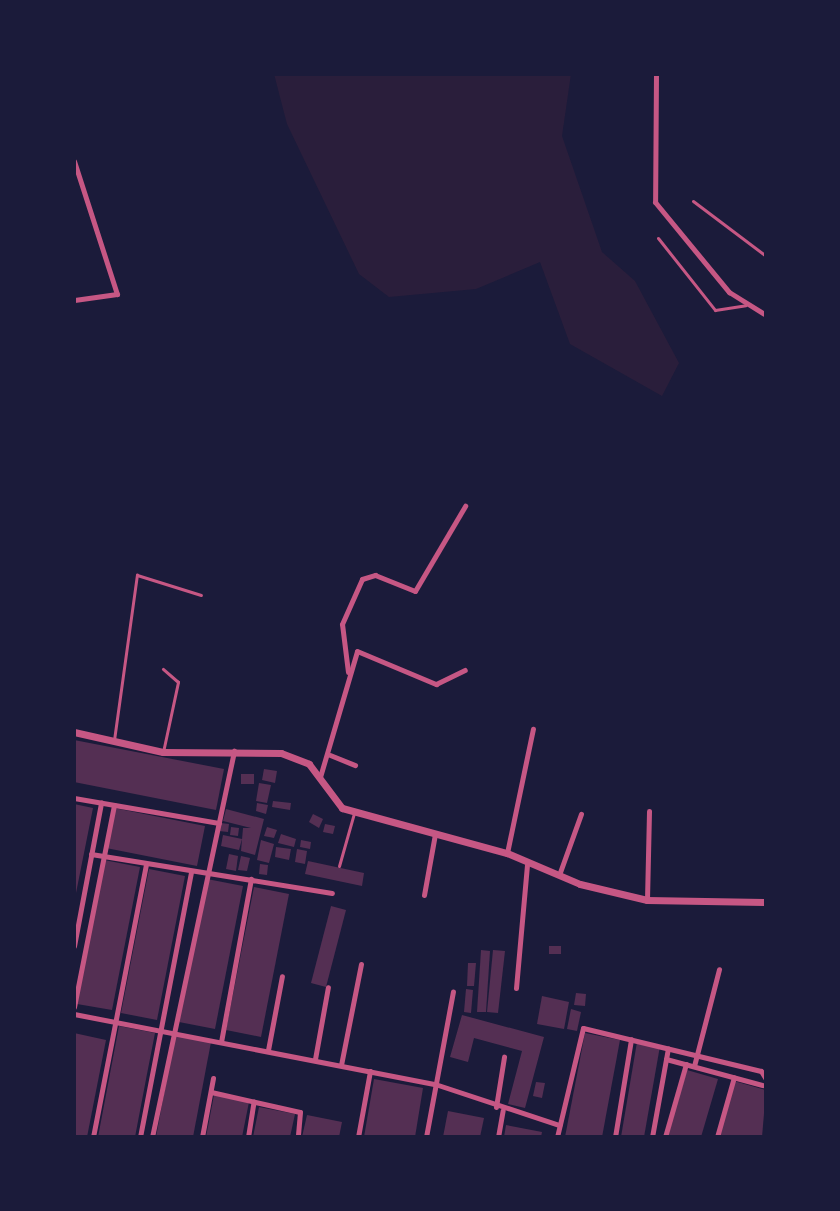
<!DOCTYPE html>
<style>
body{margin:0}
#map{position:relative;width:840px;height:1211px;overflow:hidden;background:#1b1b3a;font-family:"Alegreya Sans",sans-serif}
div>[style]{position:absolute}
.green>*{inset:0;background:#2a1e3b}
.building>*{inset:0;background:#542f53}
.service>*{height:3px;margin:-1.5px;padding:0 1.5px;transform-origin:1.5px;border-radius:1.5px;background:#c65784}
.minor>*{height:5px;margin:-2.5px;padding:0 2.5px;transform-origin:2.5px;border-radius:2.5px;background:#c65784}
.tertiary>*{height:7px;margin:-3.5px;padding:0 3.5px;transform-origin:3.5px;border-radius:3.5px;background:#c65784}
span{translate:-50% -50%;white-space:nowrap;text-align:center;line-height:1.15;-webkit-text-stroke:8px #1b1b3a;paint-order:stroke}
.frame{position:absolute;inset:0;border:76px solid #1b1b3a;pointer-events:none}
</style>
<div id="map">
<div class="green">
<i style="clip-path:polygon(274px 74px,571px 74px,562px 136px,602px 252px,635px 281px,679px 363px,662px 396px,570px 344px,540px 262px,476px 289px,389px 297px,359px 274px,287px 124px)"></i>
</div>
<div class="building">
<i style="clip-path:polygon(74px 740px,224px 769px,216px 810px,74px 782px)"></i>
<i style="clip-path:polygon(264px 769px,277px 771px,275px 783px,262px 780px)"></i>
<i style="clip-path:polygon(241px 774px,254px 774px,254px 784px,241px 784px)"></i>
<i style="clip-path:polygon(259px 783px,271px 785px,267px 803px,256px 801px)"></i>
<i style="clip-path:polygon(273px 801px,291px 803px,290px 810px,272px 807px)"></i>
<i style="clip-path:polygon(257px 803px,268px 805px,266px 814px,256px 811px)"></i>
<i style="clip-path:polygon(74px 804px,93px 808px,75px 898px,74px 897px)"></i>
<i style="clip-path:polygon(114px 808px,205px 826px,197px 866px,106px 848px)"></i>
<i style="clip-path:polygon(226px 809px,264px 819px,255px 855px,241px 851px,243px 828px,251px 828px,223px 821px)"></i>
<i style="clip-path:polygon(313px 814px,323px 819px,319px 828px,309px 822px)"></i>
<i style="clip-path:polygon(221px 823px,229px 824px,228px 832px,219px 831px)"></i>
<i style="clip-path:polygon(325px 824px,335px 826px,333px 834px,323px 832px)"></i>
<i style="clip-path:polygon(231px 827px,239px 828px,238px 836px,230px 835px)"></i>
<i style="clip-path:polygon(267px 827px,277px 830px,274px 838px,264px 836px)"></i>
<i style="clip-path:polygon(281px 834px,296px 839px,294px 847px,278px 843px)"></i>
<i style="clip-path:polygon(223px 835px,242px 839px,239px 850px,221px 846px)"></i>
<i style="clip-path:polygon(261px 840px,274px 844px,269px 863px,257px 860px)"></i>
<i style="clip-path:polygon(301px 840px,311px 842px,310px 849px,300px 847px)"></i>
<i style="clip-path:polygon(276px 847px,291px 849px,289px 860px,275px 857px)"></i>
<i style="clip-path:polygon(297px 849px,307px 851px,305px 864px,295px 862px)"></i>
<i style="clip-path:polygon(229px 854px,238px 856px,236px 871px,226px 869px)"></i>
<i style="clip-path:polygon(241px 856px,250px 858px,247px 871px,238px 870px)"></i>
<i style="clip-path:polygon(104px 860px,140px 867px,112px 1010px,77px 1004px)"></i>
<i style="clip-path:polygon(308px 861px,364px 873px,362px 886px,305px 874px)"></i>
<i style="clip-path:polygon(260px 864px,268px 865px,267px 875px,259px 874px)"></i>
<i style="clip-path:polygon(149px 869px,185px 876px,157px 1020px,121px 1013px)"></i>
<i style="clip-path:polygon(207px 879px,243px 886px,215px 1029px,179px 1022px)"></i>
<i style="clip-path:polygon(254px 887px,289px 894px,261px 1037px,226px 1030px)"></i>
<i style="clip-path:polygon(331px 906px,346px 910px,326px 987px,311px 983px)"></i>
<i style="clip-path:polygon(549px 946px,561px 946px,561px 954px,549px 954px)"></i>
<i style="clip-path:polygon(481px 950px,490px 951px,486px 1012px,477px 1012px)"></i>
<i style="clip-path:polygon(493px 950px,505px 951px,498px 1013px,487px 1012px)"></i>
<i style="clip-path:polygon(468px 963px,476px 963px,474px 986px,467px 986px)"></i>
<i style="clip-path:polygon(466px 989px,473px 990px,471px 1013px,464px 1012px)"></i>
<i style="clip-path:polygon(576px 993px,586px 994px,585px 1006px,574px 1005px)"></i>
<i style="clip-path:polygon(542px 996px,569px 1002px,564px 1029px,537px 1024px)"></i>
<i style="clip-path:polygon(571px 1009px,581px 1012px,577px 1031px,567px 1029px)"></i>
<i style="clip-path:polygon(462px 1015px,544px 1037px,525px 1108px,508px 1104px,522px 1051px,474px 1038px,468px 1062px,450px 1057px)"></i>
<i style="clip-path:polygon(119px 1026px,155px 1033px,147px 1074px,135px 1137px,98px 1137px)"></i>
<i style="clip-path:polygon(74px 1033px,106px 1040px,87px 1137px,74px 1137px)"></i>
<i style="clip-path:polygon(585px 1033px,620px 1040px,602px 1137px,565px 1137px)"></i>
<i style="clip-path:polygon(175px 1035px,211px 1042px,193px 1137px,156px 1137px)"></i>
<i style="clip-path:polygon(637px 1042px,660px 1046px,644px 1137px,621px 1137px)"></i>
<i style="clip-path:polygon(687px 1070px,718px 1079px,701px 1137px,667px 1137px)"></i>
<i style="clip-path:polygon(374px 1079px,423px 1088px,415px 1137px,364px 1137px)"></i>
<i style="clip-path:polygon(734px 1081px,766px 1090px,762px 1137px,718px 1137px)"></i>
<i style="clip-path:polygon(536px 1082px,545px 1083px,542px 1098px,533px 1096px)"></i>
<i style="clip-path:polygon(214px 1095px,249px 1102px,242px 1137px,206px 1137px)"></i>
<i style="clip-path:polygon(259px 1107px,295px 1114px,290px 1137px,253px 1137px)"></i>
<i style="clip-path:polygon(448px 1111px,484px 1118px,480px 1137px,443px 1137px)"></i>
<i style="clip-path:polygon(307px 1115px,342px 1122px,339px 1137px,302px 1137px)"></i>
<i style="clip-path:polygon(506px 1125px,542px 1132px,541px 1137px,504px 1137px)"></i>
</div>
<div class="service">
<i style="left:693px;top:201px;width:91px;rotate:37deg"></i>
<i style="left:658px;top:238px;width:92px;rotate:51.6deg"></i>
<i style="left:715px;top:310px;width:31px;rotate:-9deg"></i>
<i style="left:114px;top:740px;width:167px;rotate:-82.1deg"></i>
<i style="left:137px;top:575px;width:67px;rotate:17.4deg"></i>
<i style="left:163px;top:752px;width:72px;rotate:-77.9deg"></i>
<i style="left:178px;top:682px;width:20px;rotate:-139deg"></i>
<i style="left:339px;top:866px;width:55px;rotate:-74.2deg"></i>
</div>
<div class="minor">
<i style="left:656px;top:74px;width:128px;rotate:90.4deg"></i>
<i style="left:655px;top:202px;width:117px;rotate:50.6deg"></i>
<i style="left:729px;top:292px;width:44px;rotate:31.9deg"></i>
<i style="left:74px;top:161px;width:140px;rotate:72.1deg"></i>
<i style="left:117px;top:294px;width:43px;rotate:172.1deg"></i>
<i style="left:348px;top:672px;width:48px;rotate:-97.1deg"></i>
<i style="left:342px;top:624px;width:49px;rotate:-66deg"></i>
<i style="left:362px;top:579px;width:14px;rotate:-17deg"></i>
<i style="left:375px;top:575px;width:43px;rotate:21.8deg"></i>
<i style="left:415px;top:591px;width:99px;rotate:-59.5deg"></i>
<i style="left:330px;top:755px;width:27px;rotate:22deg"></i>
<i style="left:320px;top:777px;width:131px;rotate:-73.6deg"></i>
<i style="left:357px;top:651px;width:86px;rotate:22.7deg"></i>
<i style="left:436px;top:684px;width:32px;rotate:-26deg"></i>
<i style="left:74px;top:798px;width:147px;rotate:9.8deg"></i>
<i style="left:507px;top:853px;width:127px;rotate:-78.2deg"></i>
<i style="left:91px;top:854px;width:244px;rotate:9.2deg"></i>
<i style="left:559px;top:875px;width:65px;rotate:-70.2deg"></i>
<i style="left:424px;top:895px;width:62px;rotate:-79.8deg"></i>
<i style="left:647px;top:900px;width:89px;rotate:-88.7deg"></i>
<i style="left:74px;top:946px;width:146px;rotate:-79.3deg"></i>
<i style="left:516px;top:988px;width:124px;rotate:-84.9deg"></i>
<i style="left:74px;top:1007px;width:206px;rotate:-78.8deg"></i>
<i style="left:74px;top:1014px;width:368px;rotate:11deg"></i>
<i style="left:435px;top:1084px;width:131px;rotate:18.3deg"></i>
<i style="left:221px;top:1042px;width:166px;rotate:-79.6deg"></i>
<i style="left:268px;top:1050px;width:75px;rotate:-79.3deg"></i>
<i style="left:315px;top:1059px;width:73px;rotate:-79.8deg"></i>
<i style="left:666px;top:1059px;width:104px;rotate:15.1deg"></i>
<i style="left:341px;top:1065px;width:103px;rotate:-78.8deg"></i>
<i style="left:694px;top:1066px;width:100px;rotate:-75.5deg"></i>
<i style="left:211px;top:1092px;width:91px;rotate:12.7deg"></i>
<i style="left:300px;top:1112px;width:25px;rotate:95deg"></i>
<i style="left:496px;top:1107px;width:51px;rotate:-80.9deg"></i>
<i style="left:93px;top:1137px;width:277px;rotate:-79deg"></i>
<i style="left:140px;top:1137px;width:270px;rotate:-79.1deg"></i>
<i style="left:152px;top:1137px;width:395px;rotate:-78deg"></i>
<i style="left:202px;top:1137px;width:60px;rotate:-79.4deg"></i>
<i style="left:248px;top:1137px;width:36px;rotate:-81deg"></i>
<i style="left:358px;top:1137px;width:67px;rotate:-79.7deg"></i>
<i style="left:426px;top:1137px;width:148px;rotate:-79.5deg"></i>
<i style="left:498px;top:1137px;width:27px;rotate:-80deg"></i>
<i style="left:557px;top:1137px;width:112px;rotate:-76.6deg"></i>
<i style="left:583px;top:1028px;width:183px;rotate:13.6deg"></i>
<i style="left:761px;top:1071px;width:9px;rotate:58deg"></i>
<i style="left:615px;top:1137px;width:99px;rotate:-80.7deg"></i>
<i style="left:652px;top:1137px;width:90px;rotate:-79.8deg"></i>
<i style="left:665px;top:1137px;width:76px;rotate:-74deg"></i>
<i style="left:717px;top:1137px;width:62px;rotate:-74.2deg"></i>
</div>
<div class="tertiary">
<i style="left:74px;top:732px;width:91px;rotate:12.7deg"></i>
<i style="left:163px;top:752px;width:118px;rotate:0.5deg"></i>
<i style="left:281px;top:753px;width:30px;rotate:21deg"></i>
<i style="left:309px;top:764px;width:55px;rotate:53.1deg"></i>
<i style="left:342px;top:808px;width:171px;rotate:15.3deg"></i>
<i style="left:507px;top:853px;width:79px;rotate:23deg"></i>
<i style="left:580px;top:884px;width:69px;rotate:13.4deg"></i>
<i style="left:647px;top:900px;width:119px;rotate:1deg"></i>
</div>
<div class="frame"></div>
</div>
